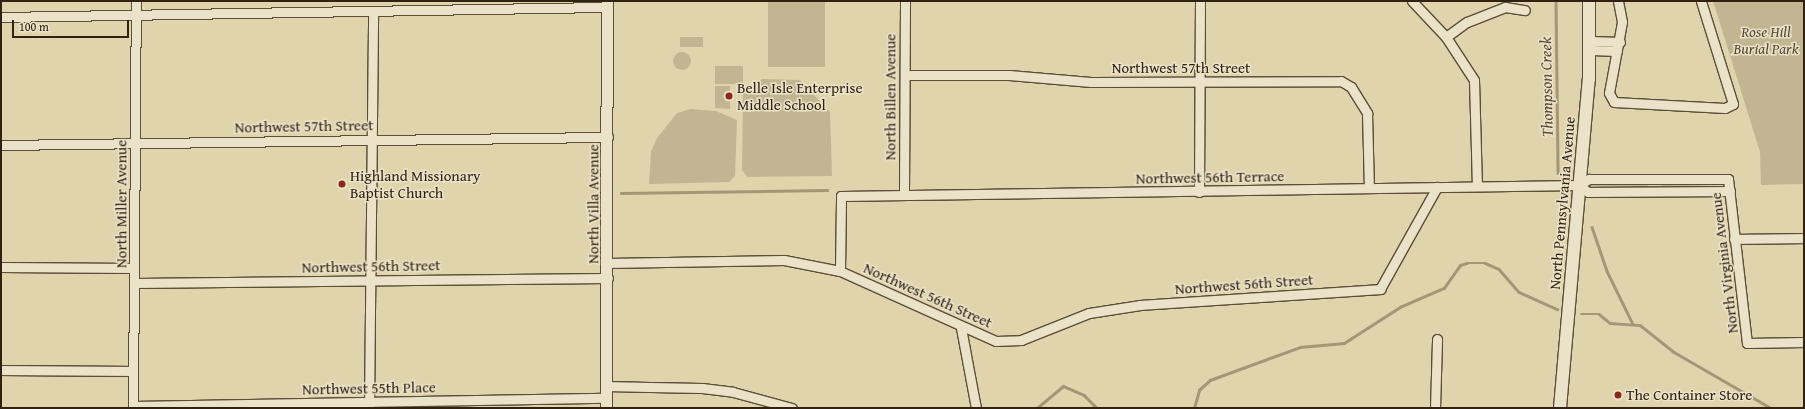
<!DOCTYPE html>
<style>
body{margin:0}
#map{position:relative;width:1805px;height:409px;overflow:hidden;background:#e0d4ac;font-family:"Gentium Book Plus",serif}
div>[style]{position:absolute}
.green>*{inset:0;background:#c2b692}
.round{border-radius:50%}
.stream>*{height:2.5px;margin:-1.25px;padding:0 1.25px;transform-origin:1.25px;border-radius:1.25px;background:#a49777}
.roads{filter:drop-shadow(1px 0 #5c4e38) drop-shadow(-1px 0 #5c4e38) drop-shadow(0 1px #5c4e38) drop-shadow(0 -1px #5c4e38)}
.minor>*{height:9px;margin:-4.5px;padding:0 4.5px;transform-origin:4.5px;border-radius:4.5px;background:#ebe3c9}
.tertiary>*{height:11px;margin:-5.5px;padding:0 5.5px;transform-origin:5.5px;border-radius:5.5px;background:#ebe3c9}
.secondary>*{height:12px;margin:-6px;padding:0 6px;transform-origin:6px;border-radius:6px;background:#ebe3c9}
.dots>*{width:11px;height:11px;translate:-50% -50%;box-sizing:border-box;border:2px solid #ebe3c9;border-radius:50%}
span{translate:-50% -50%;white-space:nowrap;text-align:center;line-height:1.15;-webkit-text-stroke:3px #ebe3c9;paint-order:stroke}
.park-label{font-size:15px;color:#544631;font-style:italic}
.street-label{font-size:15px;color:#302111}
.poi-label{font-size:15px;color:#302111}
.left{translate:0 -50%;text-align:left}
.water-label{font-size:16px;color:#594a35;font-style:italic}
.frame{position:absolute;inset:0;border:2px solid #302111;pointer-events:none}
.scale{position:absolute;left:12px;top:20px;width:117px;height:18px;box-sizing:border-box;border:2px solid #302111;border-top:0;padding-left:5px;font-size:12px;line-height:14px;white-space:nowrap;color:#302111;-webkit-text-stroke:3px #ebe3c9;paint-order:stroke}
</style>
<div id="map">
<div class="green">
<i style="clip-path:polygon(768px 1px,825px 1px,825px 67px,768px 67px)"></i>
<i style="clip-path:polygon(1713px 1px,1804px 1px,1804px 184px,1761px 185px,1760px 152px)"></i>
<i style="clip-path:polygon(680px 37px,703px 37px,703px 47px,680px 47px)"></i>
<i class="round" style="left:673px;top:52px;width:18px;height:18px"></i>
<i style="clip-path:polygon(715px 66px,743px 66px,743px 84px,715px 84px)"></i>
<i style="clip-path:polygon(762px 79px,800px 80px,830px 112px,832px 176px,747px 177px,742px 170px,743px 91px)"></i>
<i style="clip-path:polygon(715px 86px,730px 86px,730px 109px,715px 108px)"></i>
<i style="clip-path:polygon(691px 109px,716px 111px,737px 120px,735px 176px,729px 182px,649px 184px,651px 152px,657px 138px,677px 113px)"></i>
<i style="clip-path:polygon(1590px 183px,1647px 183px,1648px 187px,1589px 187px)"></i>
<i style="clip-path:polygon(1661px 183px,1720px 183px,1720px 185px,1661px 187px)"></i>
</div>
<div class="stream">
<i style="left:1556px;top:1px;width:172px;rotate:89.3deg"></i>
<i style="left:621px;top:193px;width:206px;rotate:-0.8deg"></i>
<i style="left:1592px;top:227px;width:46px;rotate:71.2deg"></i>
<i style="left:1607px;top:271px;width:59px;rotate:63.9deg"></i>
<i style="left:1581px;top:314px;width:18px"></i>
<i style="left:1599px;top:314px;width:14px;rotate:39deg"></i>
<i style="left:1610px;top:323px;width:30px;rotate:4deg"></i>
<i style="left:1640px;top:325px;width:43px;rotate:38.5deg"></i>
<i style="left:1674px;top:352px;width:112px;rotate:30deg"></i>
<i style="left:1037px;top:408px;width:34px;rotate:-40deg"></i>
<i style="left:1063px;top:386px;width:23px;rotate:23deg"></i>
<i style="left:1084px;top:395px;width:18px;rotate:45deg"></i>
<i style="left:1194px;top:408px;width:19px;rotate:-74deg"></i>
<i style="left:1199px;top:390px;width:15px;rotate:-42deg"></i>
<i style="left:1210px;top:380px;width:96px;rotate:-20.1deg"></i>
<i style="left:1300px;top:347px;width:44px;rotate:-5.2deg"></i>
<i style="left:1344px;top:343px;width:67px;rotate:-32.7deg"></i>
<i style="left:1400px;top:307px;width:48px;rotate:-23.4deg"></i>
<i style="left:1444px;top:288px;width:28px;rotate:-55deg"></i>
<i style="left:1460px;top:265px;width:7px;rotate:-16deg"></i>
<i style="left:1467px;top:263px;width:18px"></i>
<i style="left:1485px;top:263px;width:15px;rotate:23deg"></i>
<i style="left:1499px;top:269px;width:30px;rotate:49deg"></i>
<i style="left:1519px;top:292px;width:42px;rotate:24.1deg"></i>
</div>
<div class="roads">
<div class="minor">
<i style="left:1412px;top:1px;width:50px;rotate:46.6deg"></i>
<i style="left:1446px;top:37px;width:51px;rotate:56.9deg"></i>
<i style="left:1474px;top:80px;width:106px;rotate:88.4deg"></i>
<i style="left:1618px;top:1px;width:21px;rotate:79deg"></i>
<i style="left:1622px;top:22px;width:72px;rotate:100.4deg"></i>
<i style="left:1609px;top:93px;width:10px;rotate:61deg"></i>
<i style="left:1614px;top:102px;width:111px;rotate:3.1deg"></i>
<i style="left:1725px;top:108px;width:9px;rotate:-27deg"></i>
<i style="left:1733px;top:104px;width:108px;rotate:-107.3deg"></i>
<i style="left:1px;top:17px;width:606px;rotate:-0.95deg"></i>
<i style="left:1446px;top:37px;width:26px;rotate:-36deg"></i>
<i style="left:1467px;top:22px;width:41px;rotate:-21.5deg"></i>
<i style="left:1505px;top:7px;width:20px;rotate:9deg"></i>
<i style="left:1591px;top:41px;width:29px;rotate:2deg"></i>
<i style="left:1591px;top:50px;width:26px;rotate:2deg"></i>
<i style="left:905px;top:75px;width:104px"></i>
<i style="left:1009px;top:75px;width:82px;rotate:4.9deg"></i>
<i style="left:1091px;top:82px;width:250px;rotate:-0.2deg"></i>
<i style="left:1341px;top:81px;width:12px;rotate:31deg"></i>
<i style="left:1351px;top:87px;width:31px;rotate:58deg"></i>
<i style="left:1367px;top:113px;width:75px;rotate:88.5deg"></i>
<i style="left:1px;top:145px;width:607px;rotate:-0.76deg"></i>
<i style="left:1579px;top:185px;width:11px;rotate:38deg"></i>
<i style="left:1588px;top:192px;width:142px;rotate:-0.4deg"></i>
<i style="left:1199px;top:192px;width:191px;rotate:-89.7deg"></i>
<i style="left:904px;top:194px;width:193px;rotate:-89.7deg"></i>
<i style="left:1734px;top:239px;width:70px;rotate:-0.8deg"></i>
<i style="left:607px;top:263px;width:177px;rotate:-1deg"></i>
<i style="left:784px;top:260px;width:57px;rotate:11.1deg"></i>
<i style="left:840px;top:271px;width:171px;rotate:24.2deg"></i>
<i style="left:996px;top:341px;width:25px;rotate:-2deg"></i>
<i style="left:1021px;top:340px;width:73px;rotate:-21.7deg"></i>
<i style="left:1089px;top:313px;width:52px;rotate:-8.9deg"></i>
<i style="left:1140px;top:305px;width:241px;rotate:-3.8deg"></i>
<i style="left:1380px;top:289px;width:117px;rotate:-60.8deg"></i>
<i style="left:1px;top:267px;width:133px;rotate:0.4deg"></i>
<i style="left:840px;top:271px;width:75px;rotate:-89.2deg"></i>
<i style="left:841px;top:196px;width:738px;rotate:-0.85deg"></i>
<i style="left:1579px;top:185px;width:12px;rotate:-31deg"></i>
<i style="left:1589px;top:179px;width:139px"></i>
<i style="left:1728px;top:179px;width:165px;rotate:83.4deg"></i>
<i style="left:1747px;top:343px;width:57px;rotate:-1deg"></i>
<i style="left:134px;top:283px;width:474px;rotate:-0.6deg"></i>
<i style="left:961px;top:328px;width:81px;rotate:79.4deg"></i>
<i style="left:1px;top:370px;width:132px;rotate:0.4deg"></i>
<i style="left:606px;top:386px;width:96px;rotate:1.2deg"></i>
<i style="left:702px;top:388px;width:31px;rotate:7deg"></i>
<i style="left:733px;top:392px;width:61px;rotate:15.2deg"></i>
<i style="left:133px;top:406px;width:473px;rotate:-1deg"></i>
<i style="left:369px;top:407px;width:396px;rotate:-89.4deg"></i>
<i style="left:133px;top:408px;width:407px;rotate:-89.6deg"></i>
<i style="left:1435px;top:408px;width:69px;rotate:-88.3deg"></i>
</div>
<div class="tertiary">
<i style="left:606px;top:408px;width:407px;rotate:-89.9deg"></i>
</div>
<div class="secondary">
<i style="left:1560px;top:408px;width:330px;rotate:-85deg"></i>
<i style="left:1589px;top:79px;width:78px;rotate:-90deg"></i>
</div>
</div>
<div class="dots">
<i style="left:729px;top:96px;background:#8f2418"></i>
<i style="left:342px;top:184px;background:#8f2418"></i>
<i style="left:1618px;top:395px;background:#8f2418"></i>
</div>
<div class="park-label">
<span style="left:1766px;top:40px">Rose Hill<br>Burial Park</span>
</div>
<div class="street-label">
<span style="left:1181px;top:68px">Northwest 57th Street</span>
<span style="left:890px;top:97px;rotate:-90deg">North Billen Avenue</span>
<span style="left:304px;top:126px;rotate:-1deg">Northwest 57th Street</span>
<span style="left:1210px;top:177px;rotate:-1deg">Northwest 56th Terrace</span>
<span style="left:1562px;top:203px;rotate:-85deg">North Pennsylvania Avenue</span>
<span style="left:121px;top:204px;rotate:-90deg">North Miller Avenue</span>
<span style="left:593px;top:204px;rotate:-90deg">North Villa Avenue</span>
<span style="left:1724px;top:263px;rotate:-97deg">North Virginia Avenue</span>
<span style="left:371px;top:266px;rotate:-1deg">Northwest 56th Street</span>
<span style="left:1244px;top:284px;rotate:-4deg">Northwest 56th Street</span>
<span style="left:928px;top:295px;rotate:24deg">Northwest 56th Street</span>
<span style="left:369px;top:388px;rotate:-1deg">Northwest 55th Place</span>
</div>
<div class="poi-label">
<span class="left" style="left:737px;top:96px">Belle Isle Enterprise<br>Middle School</span>
<span class="left" style="left:350px;top:184px">Highland Missionary<br>Baptist Church</span>
<span class="left" style="left:1626px;top:395px">The Container Store</span>
</div>
<div class="water-label">
<span style="left:1546px;top:87px;rotate:-91deg">Thompson Creek</span>
</div>
<div class="frame"></div>
<div class="scale">100 m</div>
</div>
